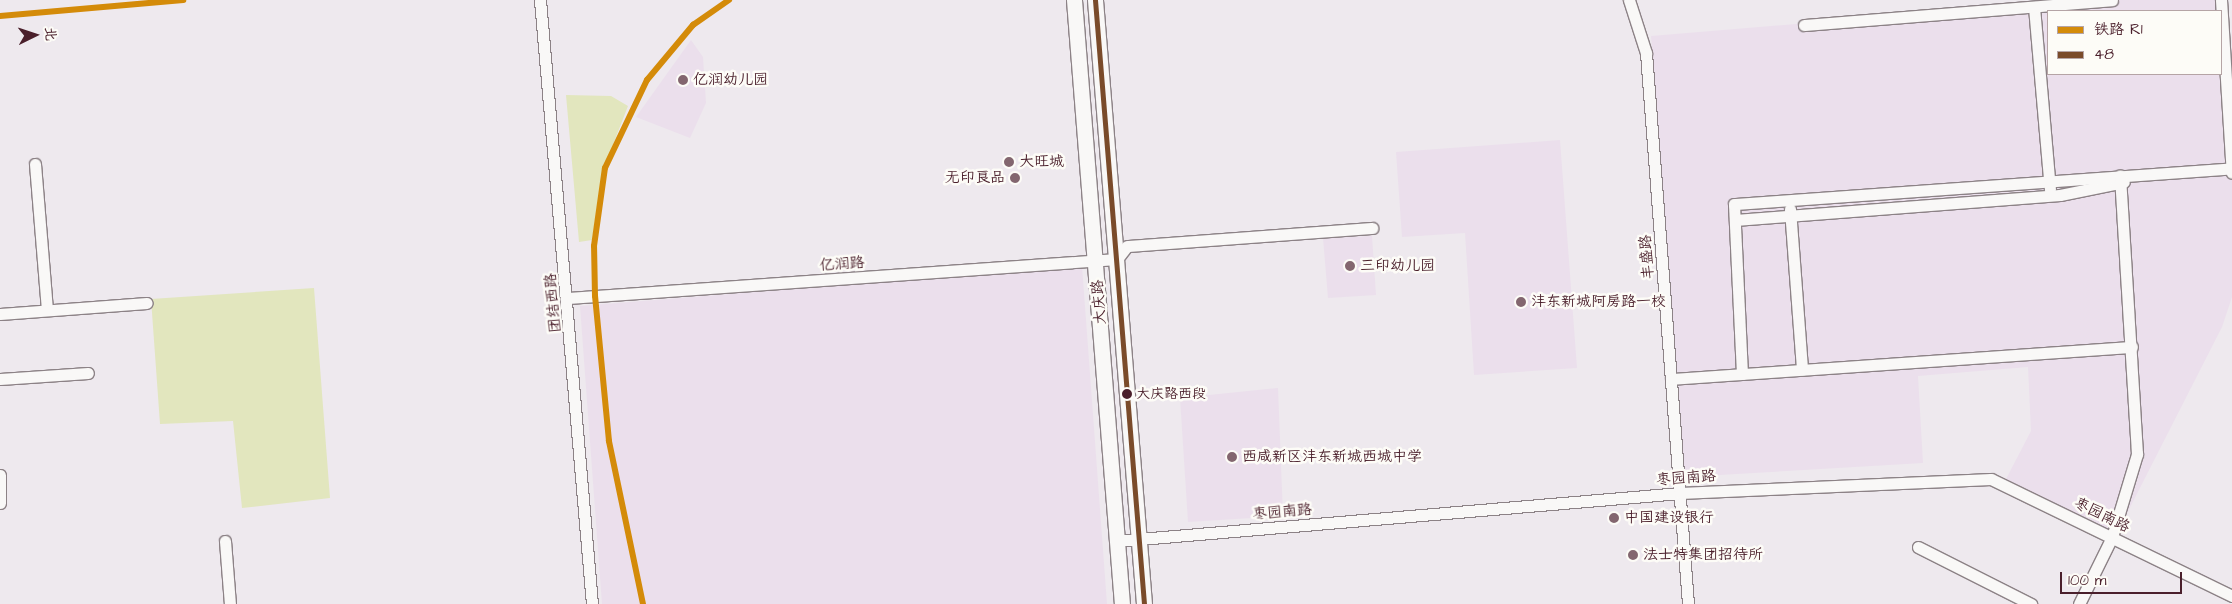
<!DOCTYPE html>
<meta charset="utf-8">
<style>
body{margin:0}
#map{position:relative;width:2232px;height:604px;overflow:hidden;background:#eee9ee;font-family:"Architects Daughter","LXGW WenKai TC",sans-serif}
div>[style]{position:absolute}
.built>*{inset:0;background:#ebdfec}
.green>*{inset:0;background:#e2e6be}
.roads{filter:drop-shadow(1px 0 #8c8286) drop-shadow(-1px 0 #8c8286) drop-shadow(0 1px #8c8286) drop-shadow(0 -1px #8c8286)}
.minor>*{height:11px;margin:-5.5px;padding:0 5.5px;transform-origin:5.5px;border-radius:5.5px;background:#f9f8f7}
.major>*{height:15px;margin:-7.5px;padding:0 7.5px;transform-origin:7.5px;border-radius:7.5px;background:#f9f8f7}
.bus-1>*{height:5px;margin:-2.5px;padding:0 2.5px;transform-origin:2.5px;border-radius:2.5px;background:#7a4b2a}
.rail-1>*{height:6px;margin:-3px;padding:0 3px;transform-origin:3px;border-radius:3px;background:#d48b09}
.dots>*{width:14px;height:14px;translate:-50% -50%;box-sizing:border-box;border:2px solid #fdfcf7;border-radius:50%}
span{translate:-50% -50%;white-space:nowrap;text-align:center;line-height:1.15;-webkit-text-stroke:5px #fdfcf7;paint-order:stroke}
.bus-label{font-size:14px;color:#4a1f2b}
.left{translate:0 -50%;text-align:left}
.poi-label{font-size:15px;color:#4a1f2b}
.right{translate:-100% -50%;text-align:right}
.street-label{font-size:15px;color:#4a1f2b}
.legend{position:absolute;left:2047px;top:10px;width:175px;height:65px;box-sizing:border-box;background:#fdfcf7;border:1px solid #b5a4a5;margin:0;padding:6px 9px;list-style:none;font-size:15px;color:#4a1f2b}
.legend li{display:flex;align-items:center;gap:10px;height:25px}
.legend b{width:25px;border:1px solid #b5a4a5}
.north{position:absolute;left:10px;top:10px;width:50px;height:50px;-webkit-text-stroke:4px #fdfcf7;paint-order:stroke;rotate:86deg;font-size:14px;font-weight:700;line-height:20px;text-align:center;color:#4a1f2b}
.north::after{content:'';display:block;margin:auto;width:18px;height:22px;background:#4a1f2b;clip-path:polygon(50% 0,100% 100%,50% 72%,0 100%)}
.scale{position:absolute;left:2060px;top:572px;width:122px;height:22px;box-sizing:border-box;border:2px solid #4a1f2b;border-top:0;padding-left:6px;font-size:15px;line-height:18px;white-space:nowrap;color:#4a1f2b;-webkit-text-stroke:4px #fdfcf7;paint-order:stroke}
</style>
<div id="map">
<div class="built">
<i style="clip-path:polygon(evenodd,2088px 0,2222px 0,2232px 154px,2232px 297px,2222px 327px,2117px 533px,2005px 481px,2031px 431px,2028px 367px,1918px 376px,1923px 463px,1685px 477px,1651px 36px,2088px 0,2048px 11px,2221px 11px,2221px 74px,2048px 74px,2048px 11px)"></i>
<i style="clip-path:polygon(691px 40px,703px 57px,706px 103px,690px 138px,636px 117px)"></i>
<i style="clip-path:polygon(1560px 140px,1577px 368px,1474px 375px,1465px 233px,1402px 237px,1396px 152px)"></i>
<i style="clip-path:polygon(1372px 236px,1376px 295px,1328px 298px,1323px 238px)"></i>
<i style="clip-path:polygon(1082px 266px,1107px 604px,602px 604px,580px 306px)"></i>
<i style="clip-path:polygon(1278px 388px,1283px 516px,1188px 522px,1180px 398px)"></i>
</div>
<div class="green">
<i style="clip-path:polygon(566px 95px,611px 96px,628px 106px,602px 173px,592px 240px,579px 242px)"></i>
<i style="clip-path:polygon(314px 288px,330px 498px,242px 508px,233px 421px,160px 424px,151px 299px)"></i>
</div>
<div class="roads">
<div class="minor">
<i style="left:540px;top:0;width:606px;rotate:85.08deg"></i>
<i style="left:1629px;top:0;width:56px;rotate:72.2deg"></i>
<i style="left:1646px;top:53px;width:553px;rotate:85.64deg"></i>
<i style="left:2221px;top:0;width:173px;rotate:86.4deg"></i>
<i style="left:2034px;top:7px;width:183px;rotate:85deg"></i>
<i style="left:1804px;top:25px;width:309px;rotate:-4.6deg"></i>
<i style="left:35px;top:164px;width:146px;rotate:85.3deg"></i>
<i style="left:1790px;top:209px;width:161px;rotate:85.7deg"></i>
<i style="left:1735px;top:220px;width:326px;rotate:-4.4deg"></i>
<i style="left:2060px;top:195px;width:65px;rotate:-11.5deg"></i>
<i style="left:568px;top:298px;width:550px;rotate:-4.06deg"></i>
<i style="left:1117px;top:259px;width:16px;rotate:-52deg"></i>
<i style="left:1127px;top:246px;width:246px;rotate:-4.2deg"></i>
<i style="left:0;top:314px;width:147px;rotate:-4.3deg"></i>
<i style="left:1742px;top:374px;width:170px;rotate:-92.7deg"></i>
<i style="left:1734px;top:204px;width:499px;rotate:-4.1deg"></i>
<i style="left:0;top:379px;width:88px;rotate:-3.9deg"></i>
<i style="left:1671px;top:379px;width:462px;rotate:-4deg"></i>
<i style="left:0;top:475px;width:28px;rotate:90deg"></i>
<i style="left:225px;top:541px;width:63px;rotate:85.5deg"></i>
<i style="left:1116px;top:541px;width:566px;rotate:-4.86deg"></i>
<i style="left:1680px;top:493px;width:311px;rotate:-2.6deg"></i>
<i style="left:1991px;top:479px;width:268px;rotate:25.9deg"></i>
<i style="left:1918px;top:547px;width:127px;rotate:26.8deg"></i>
<i style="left:2079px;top:604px;width:75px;rotate:-63.8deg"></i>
<i style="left:2112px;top:537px;width:87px;rotate:-73.2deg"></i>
<i style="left:2137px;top:454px;width:279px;rotate:-93.5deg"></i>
</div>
<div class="major">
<i style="left:1074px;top:0;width:606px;rotate:85.46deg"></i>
<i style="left:1095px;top:0;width:606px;rotate:85.36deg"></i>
</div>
</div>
<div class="bus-1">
<i style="left:1095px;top:0;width:606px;rotate:85.36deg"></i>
</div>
<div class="rail-1">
<i style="left:0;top:16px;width:184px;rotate:-5deg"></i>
<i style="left:643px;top:604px;width:167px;rotate:-101.8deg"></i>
<i style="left:609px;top:441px;width:146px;rotate:-95.5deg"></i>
<i style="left:595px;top:296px;width:50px;rotate:-91.1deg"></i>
<i style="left:594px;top:246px;width:79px;rotate:-82deg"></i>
<i style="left:605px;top:168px;width:98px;rotate:-64.5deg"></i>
<i style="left:647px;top:80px;width:72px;rotate:-50.1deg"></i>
<i style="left:693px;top:25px;width:44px;rotate:-34.8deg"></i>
</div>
<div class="dots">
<i style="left:683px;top:80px;background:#83666f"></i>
<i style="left:1009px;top:162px;background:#83666f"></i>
<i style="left:1015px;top:178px;background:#83666f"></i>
<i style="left:1350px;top:266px;background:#83666f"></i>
<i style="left:1521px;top:302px;background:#83666f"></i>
<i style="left:1127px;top:394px;background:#4a1f2b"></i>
<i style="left:1232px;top:457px;background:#83666f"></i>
<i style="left:1614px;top:518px;background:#83666f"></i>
<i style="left:1633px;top:555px;background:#83666f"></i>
</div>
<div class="bus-label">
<span class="left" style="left:1136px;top:394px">大庆路西段</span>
</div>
<div class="poi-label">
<span class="left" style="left:693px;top:80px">亿润幼儿园</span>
<span class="left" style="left:1019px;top:162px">大旺城</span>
<span class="right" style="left:1005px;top:178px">无印良品</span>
<span class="left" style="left:1360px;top:266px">三印幼儿园</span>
<span class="left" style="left:1531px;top:302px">沣东新城阿房路一校</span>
<span class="left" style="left:1242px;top:457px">西咸新区沣东新城西城中学</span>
<span class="left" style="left:1624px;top:518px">中国建设银行</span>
<span class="left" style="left:1643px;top:555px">法士特集团招待所</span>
</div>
<div class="street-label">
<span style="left:1647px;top:257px;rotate:-94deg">丰盛路</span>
<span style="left:842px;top:264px;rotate:-4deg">亿润路</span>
<span style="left:1099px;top:302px;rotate:-94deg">大庆路</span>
<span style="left:553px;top:303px;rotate:-95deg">团结西路</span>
<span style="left:1686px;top:478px;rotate:-4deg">枣园南路</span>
<span style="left:1282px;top:512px;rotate:-5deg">枣园南路</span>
<span style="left:2102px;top:515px;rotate:26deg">枣园南路</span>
</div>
<ul class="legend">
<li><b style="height:6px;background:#d48b09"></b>铁路 R1</li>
<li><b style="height:6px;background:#7a4b2a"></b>48</li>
</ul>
<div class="north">北</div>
<div class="scale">100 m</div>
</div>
